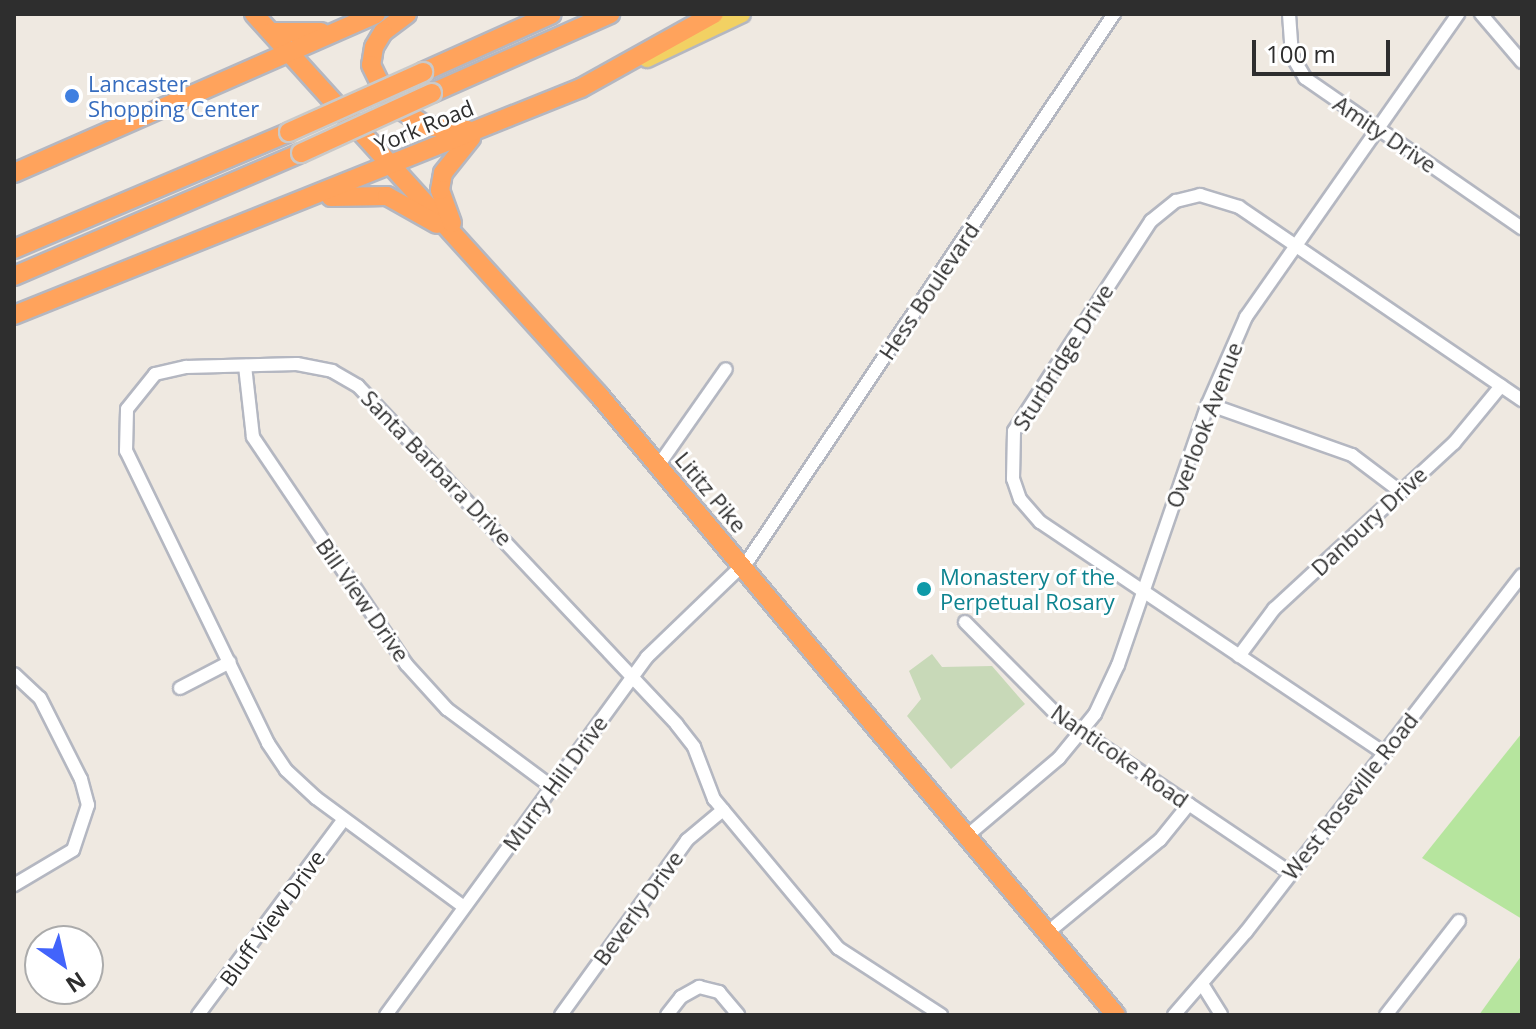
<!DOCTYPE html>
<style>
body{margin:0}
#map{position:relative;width:1536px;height:1029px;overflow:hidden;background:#efe9e1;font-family:"Open Sans",sans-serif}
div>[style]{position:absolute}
.green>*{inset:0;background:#b6e59e}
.cemetery>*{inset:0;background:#c8d9b8}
.roads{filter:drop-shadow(2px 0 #b4b7c1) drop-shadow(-2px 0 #b4b7c1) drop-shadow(0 2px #b4b7c1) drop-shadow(0 -2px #b4b7c1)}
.minor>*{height:12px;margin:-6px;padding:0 6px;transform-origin:6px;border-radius:6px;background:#fff}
.major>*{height:16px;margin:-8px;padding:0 8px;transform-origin:8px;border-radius:8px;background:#f2d163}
.highway>*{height:18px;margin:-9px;padding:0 9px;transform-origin:9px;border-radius:9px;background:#ffa35c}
.bridges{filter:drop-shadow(2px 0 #c9c9c9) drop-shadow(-2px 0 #c9c9c9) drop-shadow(0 2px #c9c9c9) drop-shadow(0 -2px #c9c9c9)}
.highway-bridge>*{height:18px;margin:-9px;padding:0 9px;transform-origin:9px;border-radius:9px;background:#ffa35c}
.dots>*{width:22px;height:22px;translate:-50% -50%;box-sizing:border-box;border:4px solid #fff;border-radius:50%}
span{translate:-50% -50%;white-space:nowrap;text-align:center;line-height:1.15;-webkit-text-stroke:6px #fff;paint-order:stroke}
.shop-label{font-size:22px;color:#366cbe}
.left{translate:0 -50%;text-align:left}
.street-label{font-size:22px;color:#2e2e2e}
.culture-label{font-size:22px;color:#0d838f}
.frame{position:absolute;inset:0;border:16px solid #2e2e2e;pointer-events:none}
.north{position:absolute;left:24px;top:925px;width:80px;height:80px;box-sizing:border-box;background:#fff;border:2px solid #ababab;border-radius:50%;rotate:146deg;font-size:22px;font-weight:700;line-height:32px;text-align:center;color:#2e2e2e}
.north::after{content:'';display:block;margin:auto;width:28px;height:36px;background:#4264fb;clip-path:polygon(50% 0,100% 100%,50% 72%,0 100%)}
.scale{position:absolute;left:1252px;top:40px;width:138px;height:36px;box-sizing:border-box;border:4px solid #2e2e2e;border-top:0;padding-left:10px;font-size:24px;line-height:28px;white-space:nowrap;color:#2e2e2e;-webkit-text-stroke:6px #fff;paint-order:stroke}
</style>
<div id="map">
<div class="green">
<i style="clip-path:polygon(1522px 733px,1522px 919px,1422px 858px)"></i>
<i style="clip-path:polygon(1522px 955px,1522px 1015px,1479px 1015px)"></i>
</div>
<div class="cemetery">
<i style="clip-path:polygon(932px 654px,942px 667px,992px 666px,1025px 704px,951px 769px,907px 716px,921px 699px,909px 671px)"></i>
</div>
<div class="roads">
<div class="minor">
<i style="left:1289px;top:14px;width:42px;rotate:85.9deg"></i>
<i style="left:1292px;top:56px;width:26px;rotate:59deg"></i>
<i style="left:1305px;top:78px;width:264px;rotate:34.7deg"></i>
<i style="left:1481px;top:14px;width:63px;rotate:49.5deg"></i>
<i style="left:245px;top:366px;width:71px;rotate:83.6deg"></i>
<i style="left:253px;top:437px;width:274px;rotate:56deg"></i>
<i style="left:406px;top:664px;width:61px;rotate:47.7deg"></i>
<i style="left:447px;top:709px;width:131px;rotate:36.6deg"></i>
<i style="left:1208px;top:404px;width:153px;rotate:19.5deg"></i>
<i style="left:1352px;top:455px;width:61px;rotate:37.1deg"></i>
<i style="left:658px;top:466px;width:118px;rotate:-55deg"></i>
<i style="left:965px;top:622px;width:132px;rotate:45.3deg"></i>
<i style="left:1058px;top:716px;width:281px;rotate:34deg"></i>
<i style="left:1239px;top:656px;width:59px;rotate:-53.3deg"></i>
<i style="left:1274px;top:609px;width:245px;rotate:-42.7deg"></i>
<i style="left:1454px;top:443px;width:74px;rotate:-50.5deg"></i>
<i style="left:14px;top:674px;width:35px;rotate:43deg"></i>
<i style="left:40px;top:698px;width:91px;rotate:63.2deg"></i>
<i style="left:81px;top:779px;width:27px;rotate:75deg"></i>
<i style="left:88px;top:805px;width:47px;rotate:108.4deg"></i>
<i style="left:73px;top:850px;width:69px;rotate:149.3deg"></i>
<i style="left:180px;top:688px;width:56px;rotate:-27.5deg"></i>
<i style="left:1384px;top:753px;width:414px;rotate:-146.1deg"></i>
<i style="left:1040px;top:522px;width:30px;rotate:-131deg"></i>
<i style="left:1020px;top:499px;width:21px;rotate:-109deg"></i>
<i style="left:1013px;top:479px;width:48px;rotate:-88.8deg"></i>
<i style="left:1014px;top:431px;width:251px;rotate:-56.9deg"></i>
<i style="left:1151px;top:221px;width:32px;rotate:-39deg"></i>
<i style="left:1176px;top:201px;width:25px;rotate:-14deg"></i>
<i style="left:1200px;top:195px;width:41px;rotate:17.1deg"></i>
<i style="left:1239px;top:207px;width:343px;rotate:34.3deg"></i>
<i style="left:968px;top:835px;width:119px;rotate:-40.2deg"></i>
<i style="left:1059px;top:758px;width:57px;rotate:-50.7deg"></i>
<i style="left:1095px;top:714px;width:54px;rotate:-64.9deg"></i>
<i style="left:1118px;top:665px;width:276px;rotate:-71deg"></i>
<i style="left:1208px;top:404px;width:95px;rotate:-66.4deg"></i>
<i style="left:1246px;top:317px;width:370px;rotate:-55deg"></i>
<i style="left:464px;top:907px;width:184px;rotate:-143.6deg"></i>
<i style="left:316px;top:798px;width:41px;rotate:-137deg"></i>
<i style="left:286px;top:770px;width:32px;rotate:-124deg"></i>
<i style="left:268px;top:743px;width:325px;rotate:-115.9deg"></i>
<i style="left:126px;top:451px;width:42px;rotate:-88.6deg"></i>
<i style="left:127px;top:409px;width:45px;rotate:-51.3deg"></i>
<i style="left:155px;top:374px;width:32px;rotate:-13deg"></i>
<i style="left:186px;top:367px;width:111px;rotate:-1.5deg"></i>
<i style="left:297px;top:364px;width:36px;rotate:11deg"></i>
<i style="left:332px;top:371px;width:30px;rotate:30deg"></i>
<i style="left:358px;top:386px;width:465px;rotate:46.7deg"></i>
<i style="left:677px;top:725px;width:28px;rotate:52deg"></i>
<i style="left:694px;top:747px;width:56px;rotate:69deg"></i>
<i style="left:714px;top:799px;width:194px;rotate:50.2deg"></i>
<i style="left:838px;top:948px;width:123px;rotate:33deg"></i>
<i style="left:1047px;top:933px;width:146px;rotate:-39.5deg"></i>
<i style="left:1160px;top:840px;width:46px;rotate:-51.1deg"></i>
<i style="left:1202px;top:984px;width:36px;rotate:58deg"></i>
<i style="left:198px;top:1015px;width:244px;rotate:-53.3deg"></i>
<i style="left:386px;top:1015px;width:443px;rotate:-53.9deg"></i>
<i style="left:647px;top:657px;width:141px;rotate:-43.9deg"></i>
<i style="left:749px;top:559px;width:656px;rotate:-56.19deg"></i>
<i style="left:561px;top:1015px;width:216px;rotate:-54.2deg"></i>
<i style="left:687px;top:840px;width:47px;rotate:-39.8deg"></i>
<i style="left:667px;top:1015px;width:23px;rotate:-52deg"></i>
<i style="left:681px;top:997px;width:21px;rotate:-29deg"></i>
<i style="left:699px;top:987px;width:21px;rotate:14deg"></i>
<i style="left:719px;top:992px;width:30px;rotate:50deg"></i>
<i style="left:1174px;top:1015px;width:110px;rotate:-49.1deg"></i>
<i style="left:1246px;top:932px;width:451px;rotate:-52.3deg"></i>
<i style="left:1386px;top:1015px;width:119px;rotate:-52.2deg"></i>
</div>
<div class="major">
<i style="left:647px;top:59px;width:105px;rotate:-25.3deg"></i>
</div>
<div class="highway">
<i style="left:254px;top:14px;width:514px;rotate:47.84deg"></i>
<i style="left:599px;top:395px;width:807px;rotate:50.18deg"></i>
<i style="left:407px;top:14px;width:30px;rotate:143deg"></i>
<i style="left:383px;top:32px;width:17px;rotate:121deg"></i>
<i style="left:374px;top:47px;width:18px;rotate:99deg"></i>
<i style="left:371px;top:65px;width:28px;rotate:64deg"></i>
<i style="left:383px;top:90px;width:23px;rotate:50deg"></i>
<i style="left:398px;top:108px;width:34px;rotate:32deg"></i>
<i style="left:427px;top:126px;width:41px;rotate:5.6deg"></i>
<i style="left:271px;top:32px;width:50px"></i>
<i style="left:423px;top:72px;width:141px;rotate:-24.2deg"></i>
<i style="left:432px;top:93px;width:195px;rotate:-23.9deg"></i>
<i style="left:14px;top:173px;width:395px;rotate:-23.7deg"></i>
<i style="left:331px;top:197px;width:56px;rotate:-1deg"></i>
<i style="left:387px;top:196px;width:57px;rotate:29.2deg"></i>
<i style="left:452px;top:223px;width:35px;rotate:-110deg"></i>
<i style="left:440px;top:190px;width:17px;rotate:-80deg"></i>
<i style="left:443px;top:173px;width:45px;rotate:-51.3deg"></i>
<i style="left:14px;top:249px;width:299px;rotate:-23deg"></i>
<i style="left:14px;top:276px;width:312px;rotate:-23.2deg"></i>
<i style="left:14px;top:315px;width:611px;rotate:-21.82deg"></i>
<i style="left:581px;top:88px;width:152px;rotate:-29.1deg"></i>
</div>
</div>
<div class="bridges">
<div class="highway-bridge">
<i style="left:289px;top:132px;width:147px;rotate:-24.1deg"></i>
<i style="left:301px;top:153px;width:144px;rotate:-24.6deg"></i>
</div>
</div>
<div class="dots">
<i style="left:72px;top:96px;background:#3f7fe0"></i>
<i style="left:924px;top:589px;background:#0f9aa8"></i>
</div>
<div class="shop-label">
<span class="left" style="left:88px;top:96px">Lancaster<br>Shopping Center</span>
</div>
<div class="street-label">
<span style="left:424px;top:126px;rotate:-22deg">York Road</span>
<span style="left:1385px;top:134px;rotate:34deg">Amity Drive</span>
<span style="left:929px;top:291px;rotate:-56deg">Hess Boulevard</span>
<span style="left:1063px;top:357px;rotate:-58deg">Sturbridge Drive</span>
<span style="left:1204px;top:425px;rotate:-69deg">Overlook Avenue</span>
<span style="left:437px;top:468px;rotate:46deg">Santa Barbara Drive</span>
<span style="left:711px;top:492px;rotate:50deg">Lititz Pike</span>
<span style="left:1369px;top:521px;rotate:-43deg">Danbury Drive</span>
<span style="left:363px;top:600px;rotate:55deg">Bill View Drive</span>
<span style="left:1120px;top:756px;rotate:35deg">Nanticoke Road</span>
<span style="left:555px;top:783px;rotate:-54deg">Murry Hill Drive</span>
<span style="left:1350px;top:796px;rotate:-52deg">West Roseville Road</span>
<span style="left:638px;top:908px;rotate:-54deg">Beverly Drive</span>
<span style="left:272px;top:918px;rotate:-54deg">Bluff View Drive</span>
</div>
<div class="culture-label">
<span class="left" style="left:940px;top:589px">Monastery of the<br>Perpetual Rosary</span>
</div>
<div class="frame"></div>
<div class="north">N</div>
<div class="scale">100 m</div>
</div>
